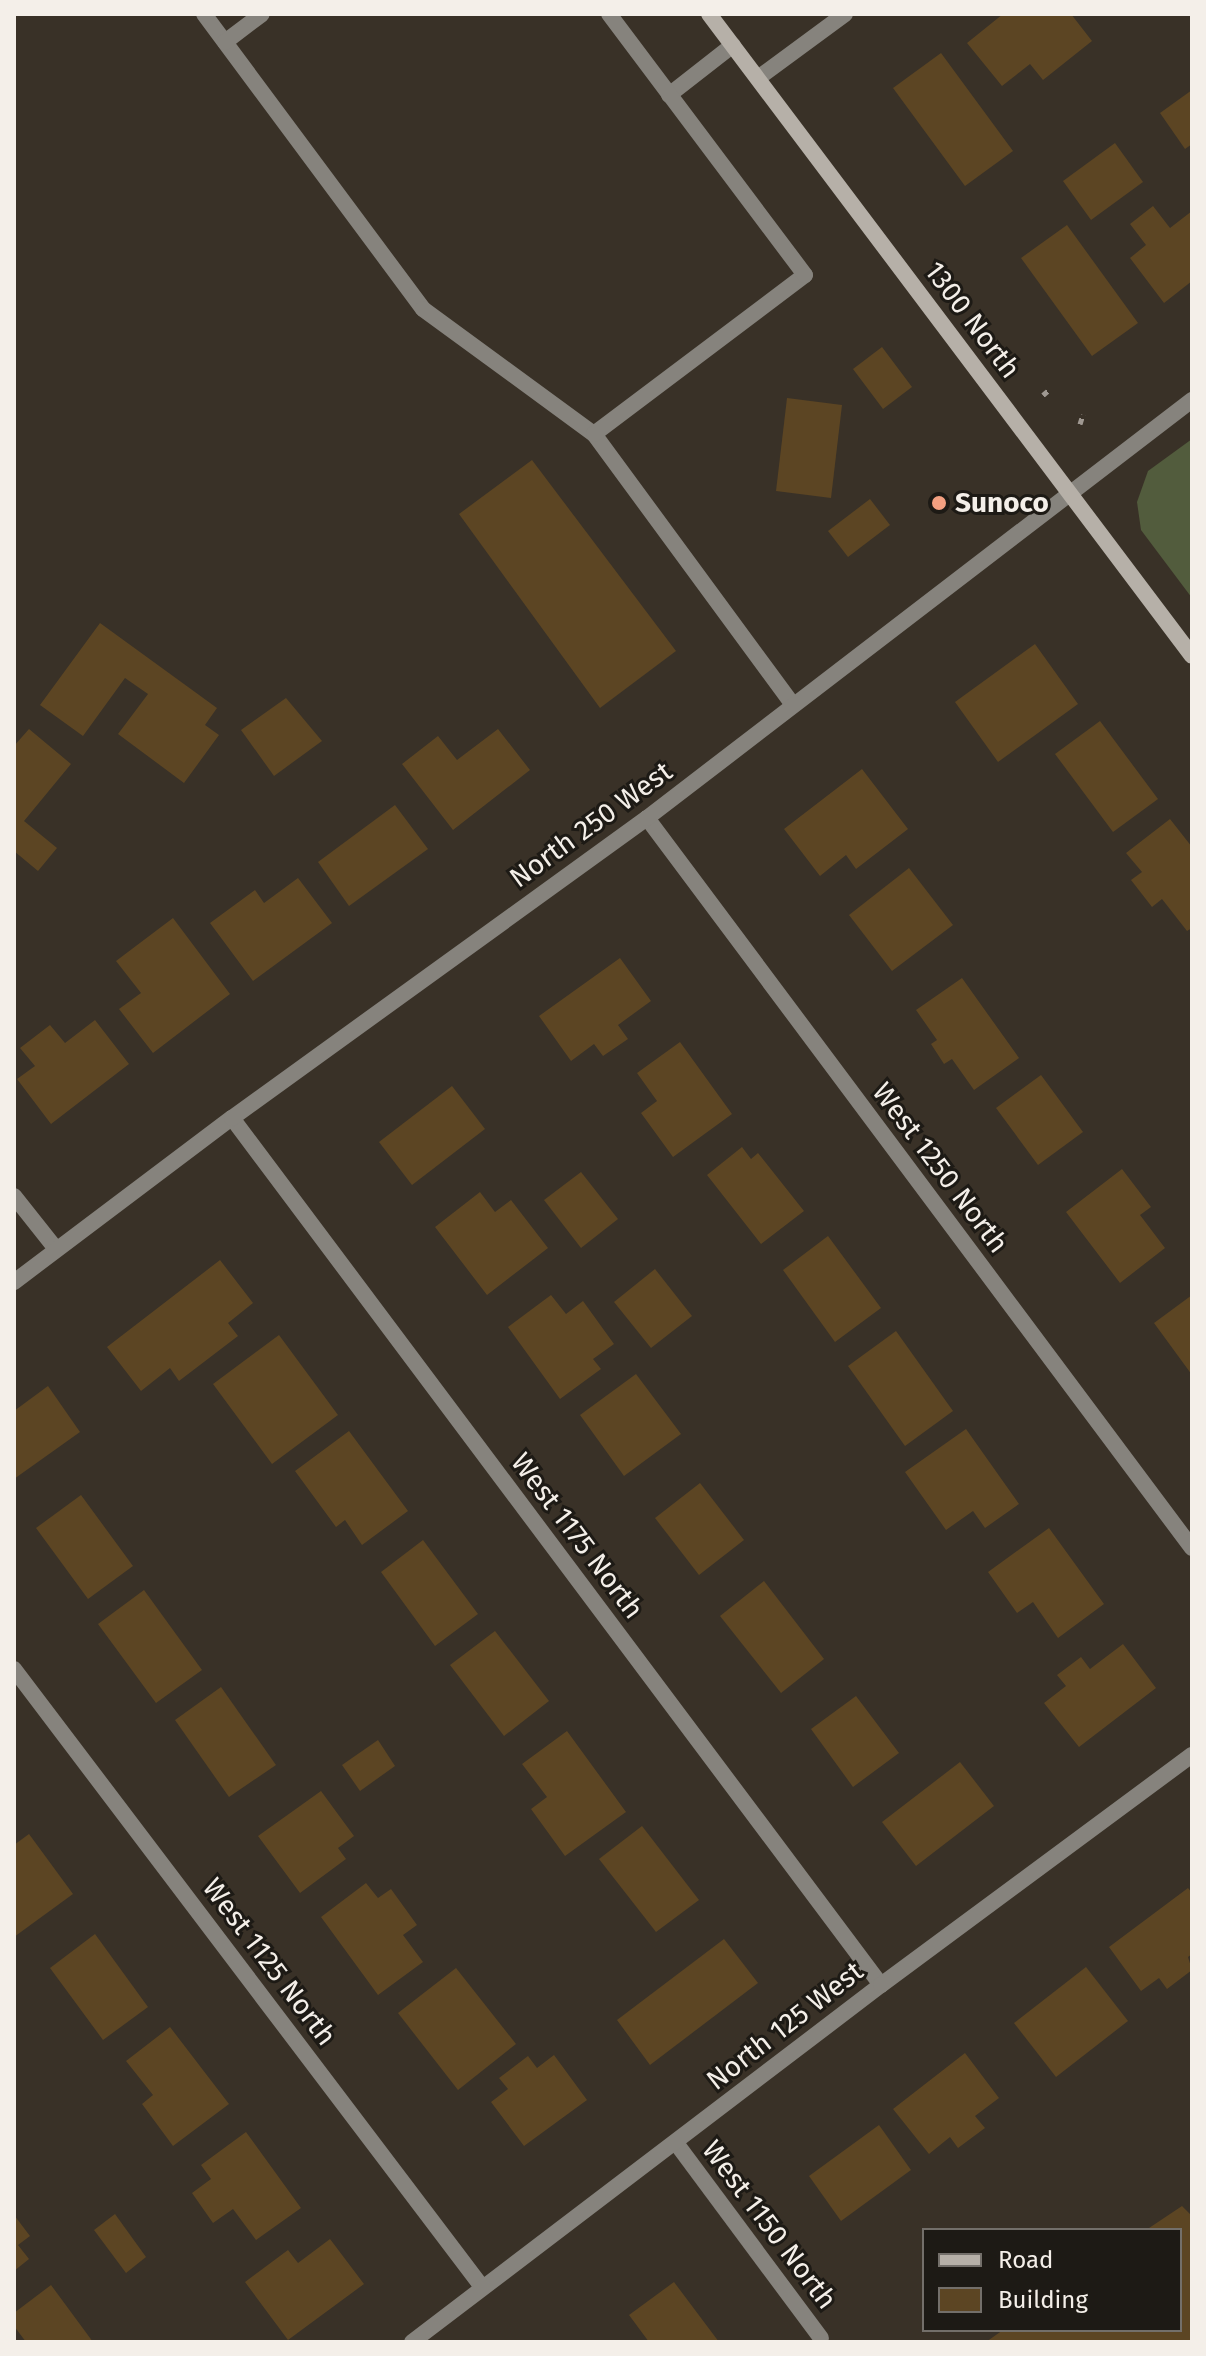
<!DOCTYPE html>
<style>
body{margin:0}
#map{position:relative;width:1206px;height:2356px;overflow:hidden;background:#393127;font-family:"Fira Sans",sans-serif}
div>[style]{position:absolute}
.green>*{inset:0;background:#525c3d}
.building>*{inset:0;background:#5c4523}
.path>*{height:5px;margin-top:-2.5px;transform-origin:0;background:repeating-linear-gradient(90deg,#9f9891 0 6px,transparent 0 10px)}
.lane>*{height:16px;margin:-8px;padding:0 8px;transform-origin:8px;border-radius:8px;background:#86837d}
.street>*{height:16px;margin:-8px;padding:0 8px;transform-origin:8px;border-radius:8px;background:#86837d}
.secondary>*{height:16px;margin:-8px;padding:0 8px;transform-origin:8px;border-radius:8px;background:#b6b0a8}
.dots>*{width:22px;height:22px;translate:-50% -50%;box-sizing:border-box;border:4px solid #1d1a15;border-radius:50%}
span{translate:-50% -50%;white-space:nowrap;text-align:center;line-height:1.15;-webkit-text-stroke:6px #1d1a15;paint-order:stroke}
.street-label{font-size:28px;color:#f4efe9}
.poi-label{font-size:28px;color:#f4efe9;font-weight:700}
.left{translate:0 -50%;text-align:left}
.frame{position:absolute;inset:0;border:16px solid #f4efe9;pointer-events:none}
.legend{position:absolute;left:922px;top:2228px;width:260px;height:104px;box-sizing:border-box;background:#1d1a15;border:2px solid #736f6a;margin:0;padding:10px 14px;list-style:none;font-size:24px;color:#f4efe9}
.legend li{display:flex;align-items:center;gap:16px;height:40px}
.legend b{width:40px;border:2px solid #736f6a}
</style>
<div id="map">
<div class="green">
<i style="clip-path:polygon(1192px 439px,1192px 598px,1141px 530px,1137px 502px,1148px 471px)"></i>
</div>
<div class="building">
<i style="clip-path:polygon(1003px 14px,1071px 14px,1092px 41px,1043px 80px,1030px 64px,1002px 86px,967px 43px)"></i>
<i style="clip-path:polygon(941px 53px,1013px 151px,965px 186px,893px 88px)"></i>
<i style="clip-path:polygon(1192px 90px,1192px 144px,1185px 149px,1160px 113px)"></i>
<i style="clip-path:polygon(1115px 143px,1143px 182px,1091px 220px,1063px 181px)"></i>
<i style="clip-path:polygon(1153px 206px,1170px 228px,1192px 211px,1192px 281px,1164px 303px,1130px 258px,1146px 245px,1130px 224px)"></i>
<i style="clip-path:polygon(1067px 225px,1138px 323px,1092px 356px,1021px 258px)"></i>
<i style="clip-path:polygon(882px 347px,912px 387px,883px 409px,853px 369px)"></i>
<i style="clip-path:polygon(787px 398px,842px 405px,831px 498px,776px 491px)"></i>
<i style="clip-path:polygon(532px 460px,676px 651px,600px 708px,459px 514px)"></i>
<i style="clip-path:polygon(870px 499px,890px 525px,848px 557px,828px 531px)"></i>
<i style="clip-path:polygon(100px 623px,217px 708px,205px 725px,219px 735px,184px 783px,118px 734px,148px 694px,125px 678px,83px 736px,40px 705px)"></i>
<i style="clip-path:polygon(1035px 644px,1078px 704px,998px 762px,955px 702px)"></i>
<i style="clip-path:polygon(286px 698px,322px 741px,274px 776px,241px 730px)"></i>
<i style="clip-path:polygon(1100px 721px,1158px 799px,1113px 832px,1055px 754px)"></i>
<i style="clip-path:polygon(29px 729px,71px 764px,24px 821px,57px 848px,38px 871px,14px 851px,14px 746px)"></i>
<i style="clip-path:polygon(498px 729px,530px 770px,453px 830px,402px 764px,438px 736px,457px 760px)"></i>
<i style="clip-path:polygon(862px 769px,908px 829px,856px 869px,846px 855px,820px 876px,784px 829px)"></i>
<i style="clip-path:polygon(395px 805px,428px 849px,349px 906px,318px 862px)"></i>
<i style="clip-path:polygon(1170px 819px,1192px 847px,1192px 928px,1187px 931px,1162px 899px,1152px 907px,1131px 880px,1142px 872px,1126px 853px)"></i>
<i style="clip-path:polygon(909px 868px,953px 925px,892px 971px,849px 915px)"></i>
<i style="clip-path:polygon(298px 878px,332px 923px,253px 981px,210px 923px,255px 890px,264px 903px)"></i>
<i style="clip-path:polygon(173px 918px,230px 994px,153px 1053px,119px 1009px,141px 993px,116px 961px)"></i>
<i style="clip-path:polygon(620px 958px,651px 1001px,618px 1025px,628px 1039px,603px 1056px,594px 1044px,571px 1061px,539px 1016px)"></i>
<i style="clip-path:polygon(962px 978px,1019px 1058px,974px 1090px,952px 1059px,944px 1064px,931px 1044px,937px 1040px,916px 1010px)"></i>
<i style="clip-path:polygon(95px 1020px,129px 1064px,51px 1124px,17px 1079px,35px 1066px,20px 1048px,50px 1025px,65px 1043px)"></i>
<i style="clip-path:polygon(680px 1042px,732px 1114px,673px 1157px,641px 1113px,657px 1101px,637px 1073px)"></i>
<i style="clip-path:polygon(1041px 1075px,1083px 1132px,1038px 1165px,996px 1108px)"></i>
<i style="clip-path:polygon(452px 1086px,485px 1129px,412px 1185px,379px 1142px)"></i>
<i style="clip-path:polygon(742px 1147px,751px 1159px,758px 1153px,804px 1211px,761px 1244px,707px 1175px)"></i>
<i style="clip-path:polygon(1122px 1169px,1151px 1207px,1140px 1215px,1165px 1248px,1120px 1283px,1066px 1212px)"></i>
<i style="clip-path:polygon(581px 1172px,618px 1219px,581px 1248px,544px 1200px)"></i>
<i style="clip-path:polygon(480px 1192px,495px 1212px,511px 1200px,548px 1248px,487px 1295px,435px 1227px)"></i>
<i style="clip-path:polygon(828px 1236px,881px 1308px,835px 1342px,783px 1270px)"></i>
<i style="clip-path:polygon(220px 1260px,253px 1303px,228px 1323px,238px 1336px,179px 1381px,170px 1368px,141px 1391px,107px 1347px)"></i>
<i style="clip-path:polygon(655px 1269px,692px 1316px,651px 1348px,614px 1302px)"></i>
<i style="clip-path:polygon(551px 1295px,566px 1314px,583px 1301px,614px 1344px,593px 1359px,601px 1369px,560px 1399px,508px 1327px)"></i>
<i style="clip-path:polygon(1192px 1295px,1192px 1375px,1154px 1323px)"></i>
<i style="clip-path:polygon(896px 1331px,953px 1411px,905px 1446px,848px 1366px)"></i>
<i style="clip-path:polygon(279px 1335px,338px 1415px,272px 1464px,213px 1384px)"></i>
<i style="clip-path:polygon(636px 1374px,681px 1434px,624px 1476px,580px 1415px)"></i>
<i style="clip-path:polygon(48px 1386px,80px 1432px,14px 1479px,14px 1411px)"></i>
<i style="clip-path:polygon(966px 1429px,1019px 1504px,985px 1528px,973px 1511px,946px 1530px,905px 1472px)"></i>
<i style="clip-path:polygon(349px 1431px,408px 1511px,362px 1545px,345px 1520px,336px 1527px,295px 1471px)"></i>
<i style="clip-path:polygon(700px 1483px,744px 1540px,699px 1575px,655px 1518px)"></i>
<i style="clip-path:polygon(81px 1495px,133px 1566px,88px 1599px,36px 1528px)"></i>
<i style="clip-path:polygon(1049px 1528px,1104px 1604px,1058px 1638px,1033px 1602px,1017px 1613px,988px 1572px)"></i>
<i style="clip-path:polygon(423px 1540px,478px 1614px,435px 1646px,381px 1572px)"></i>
<i style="clip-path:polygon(764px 1581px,824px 1659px,781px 1693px,720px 1616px)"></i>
<i style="clip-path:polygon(144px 1590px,202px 1670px,156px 1703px,98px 1624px)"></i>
<i style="clip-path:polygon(495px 1631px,549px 1701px,504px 1736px,450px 1665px)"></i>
<i style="clip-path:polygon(1123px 1644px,1156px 1688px,1079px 1747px,1044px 1703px,1066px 1686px,1057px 1675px,1081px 1657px,1090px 1669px)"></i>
<i style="clip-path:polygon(221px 1687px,276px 1765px,229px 1797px,175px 1720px)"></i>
<i style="clip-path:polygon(856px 1696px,899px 1753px,853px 1787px,811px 1729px)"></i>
<i style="clip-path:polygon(567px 1731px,626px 1812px,565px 1856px,531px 1809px,547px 1797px,522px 1764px)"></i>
<i style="clip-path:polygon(378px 1740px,395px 1766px,360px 1791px,342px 1765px)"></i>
<i style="clip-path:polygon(960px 1762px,994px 1806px,916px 1866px,882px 1822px)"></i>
<i style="clip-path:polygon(321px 1791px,354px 1836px,338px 1848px,346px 1859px,300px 1893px,258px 1836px)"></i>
<i style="clip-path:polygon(642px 1826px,699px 1900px,656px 1932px,599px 1859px)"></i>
<i style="clip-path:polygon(29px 1834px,73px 1894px,14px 1937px,14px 1845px)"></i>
<i style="clip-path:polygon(366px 1883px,378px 1898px,391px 1889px,417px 1925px,403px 1935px,423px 1962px,378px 1995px,321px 1917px)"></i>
<i style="clip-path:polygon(1188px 1888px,1192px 1893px,1192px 1954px,1188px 1957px,1192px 1970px,1167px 1989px,1159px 1978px,1141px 1991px,1109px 1947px)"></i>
<i style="clip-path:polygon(95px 1934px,148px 2007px,103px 2040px,50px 1968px)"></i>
<i style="clip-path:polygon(724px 1939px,758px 1983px,650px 2065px,617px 2020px)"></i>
<i style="clip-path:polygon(1086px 1967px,1128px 2021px,1056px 2077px,1014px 2023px)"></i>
<i style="clip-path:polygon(456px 1968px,516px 2044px,458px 2090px,398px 2013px)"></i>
<i style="clip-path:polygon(170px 2027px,229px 2104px,173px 2146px,142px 2104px,153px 2095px,126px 2061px)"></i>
<i style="clip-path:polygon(965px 2053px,999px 2098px,975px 2116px,985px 2128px,958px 2148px,950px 2137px,929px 2154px,893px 2109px)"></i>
<i style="clip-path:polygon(554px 2055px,587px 2100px,524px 2146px,491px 2102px,508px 2089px,499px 2078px,528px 2056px,537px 2068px)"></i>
<i style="clip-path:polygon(879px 2125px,911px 2170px,841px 2221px,809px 2176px)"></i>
<i style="clip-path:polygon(246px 2132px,301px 2208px,256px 2240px,233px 2209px,213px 2223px,192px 2193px,211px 2179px,201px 2165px)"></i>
<i style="clip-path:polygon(1182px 2206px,1192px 2216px,1192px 2342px,986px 2342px,1003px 2330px,1180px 2330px,1180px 2230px,1146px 2230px)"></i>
<i style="clip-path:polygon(115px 2214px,146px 2257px,126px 2273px,94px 2230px)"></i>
<i style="clip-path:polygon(14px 2215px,30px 2236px,18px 2245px,29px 2259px,14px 2271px)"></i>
<i style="clip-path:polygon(330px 2239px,364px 2284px,288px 2340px,245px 2282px,288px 2250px,298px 2263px)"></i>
<i style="clip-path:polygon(674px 2282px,719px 2342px,649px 2342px,629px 2315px)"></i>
<i style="clip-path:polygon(51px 2285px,93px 2342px,26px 2342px,14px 2326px,14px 2313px)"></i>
</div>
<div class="path">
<i style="left:1043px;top:395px;width:9px;rotate:-41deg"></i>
<i style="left:1080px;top:424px;width:10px;rotate:-73deg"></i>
</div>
<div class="lane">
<i style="left:204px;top:14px;width:367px;rotate:53.4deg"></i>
<i style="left:423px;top:309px;width:212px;rotate:36.2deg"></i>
<i style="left:594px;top:434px;width:336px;rotate:53.7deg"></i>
<i style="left:225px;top:42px;width:46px;rotate:-37.1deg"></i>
<i style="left:669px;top:95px;width:81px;rotate:-38deg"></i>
<i style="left:594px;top:434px;width:264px;rotate:-37deg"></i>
<i style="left:805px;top:275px;width:326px;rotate:-126.9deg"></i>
</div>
<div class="street">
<i style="left:758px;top:78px;width:108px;rotate:-36.3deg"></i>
<i style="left:647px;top:818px;width:911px;rotate:53.26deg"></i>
<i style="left:232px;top:1118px;width:1083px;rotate:53.18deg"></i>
<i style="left:14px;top:1196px;width:68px;rotate:51.6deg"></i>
<i style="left:14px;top:1282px;width:273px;rotate:-37deg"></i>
<i style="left:232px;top:1118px;width:512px;rotate:-35.86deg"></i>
<i style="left:647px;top:818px;width:687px;rotate:-37.49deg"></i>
<i style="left:14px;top:1669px;width:775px;rotate:52.86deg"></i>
<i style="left:676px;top:2143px;width:243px;rotate:53.4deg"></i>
<i style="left:412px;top:2342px;width:589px;rotate:-37.28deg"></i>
<i style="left:881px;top:1985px;width:387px;rotate:-36.5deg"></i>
</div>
<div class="secondary">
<i style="left:709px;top:14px;width:803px;rotate:53.04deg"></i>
</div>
<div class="dots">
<i style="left:939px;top:503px;background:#f3a081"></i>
</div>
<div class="street-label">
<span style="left:972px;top:320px;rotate:53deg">1300 North</span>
<span style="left:591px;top:825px;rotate:-36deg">North 250 West</span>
<span style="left:940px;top:1168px;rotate:53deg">West 1250 North</span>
<span style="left:577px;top:1536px;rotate:53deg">West 1175 North</span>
<span style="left:269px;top:1962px;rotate:53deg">West 1125 North</span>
<span style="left:785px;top:2026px;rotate:-38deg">North 125 West</span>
<span style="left:769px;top:2225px;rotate:53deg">West 1150 North</span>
</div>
<div class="poi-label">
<span class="left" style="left:955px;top:503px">Sunoco</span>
</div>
<div class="frame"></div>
<ul class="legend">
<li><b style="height:10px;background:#b6b0a8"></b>Road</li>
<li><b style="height:22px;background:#5c4523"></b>Building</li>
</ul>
</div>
